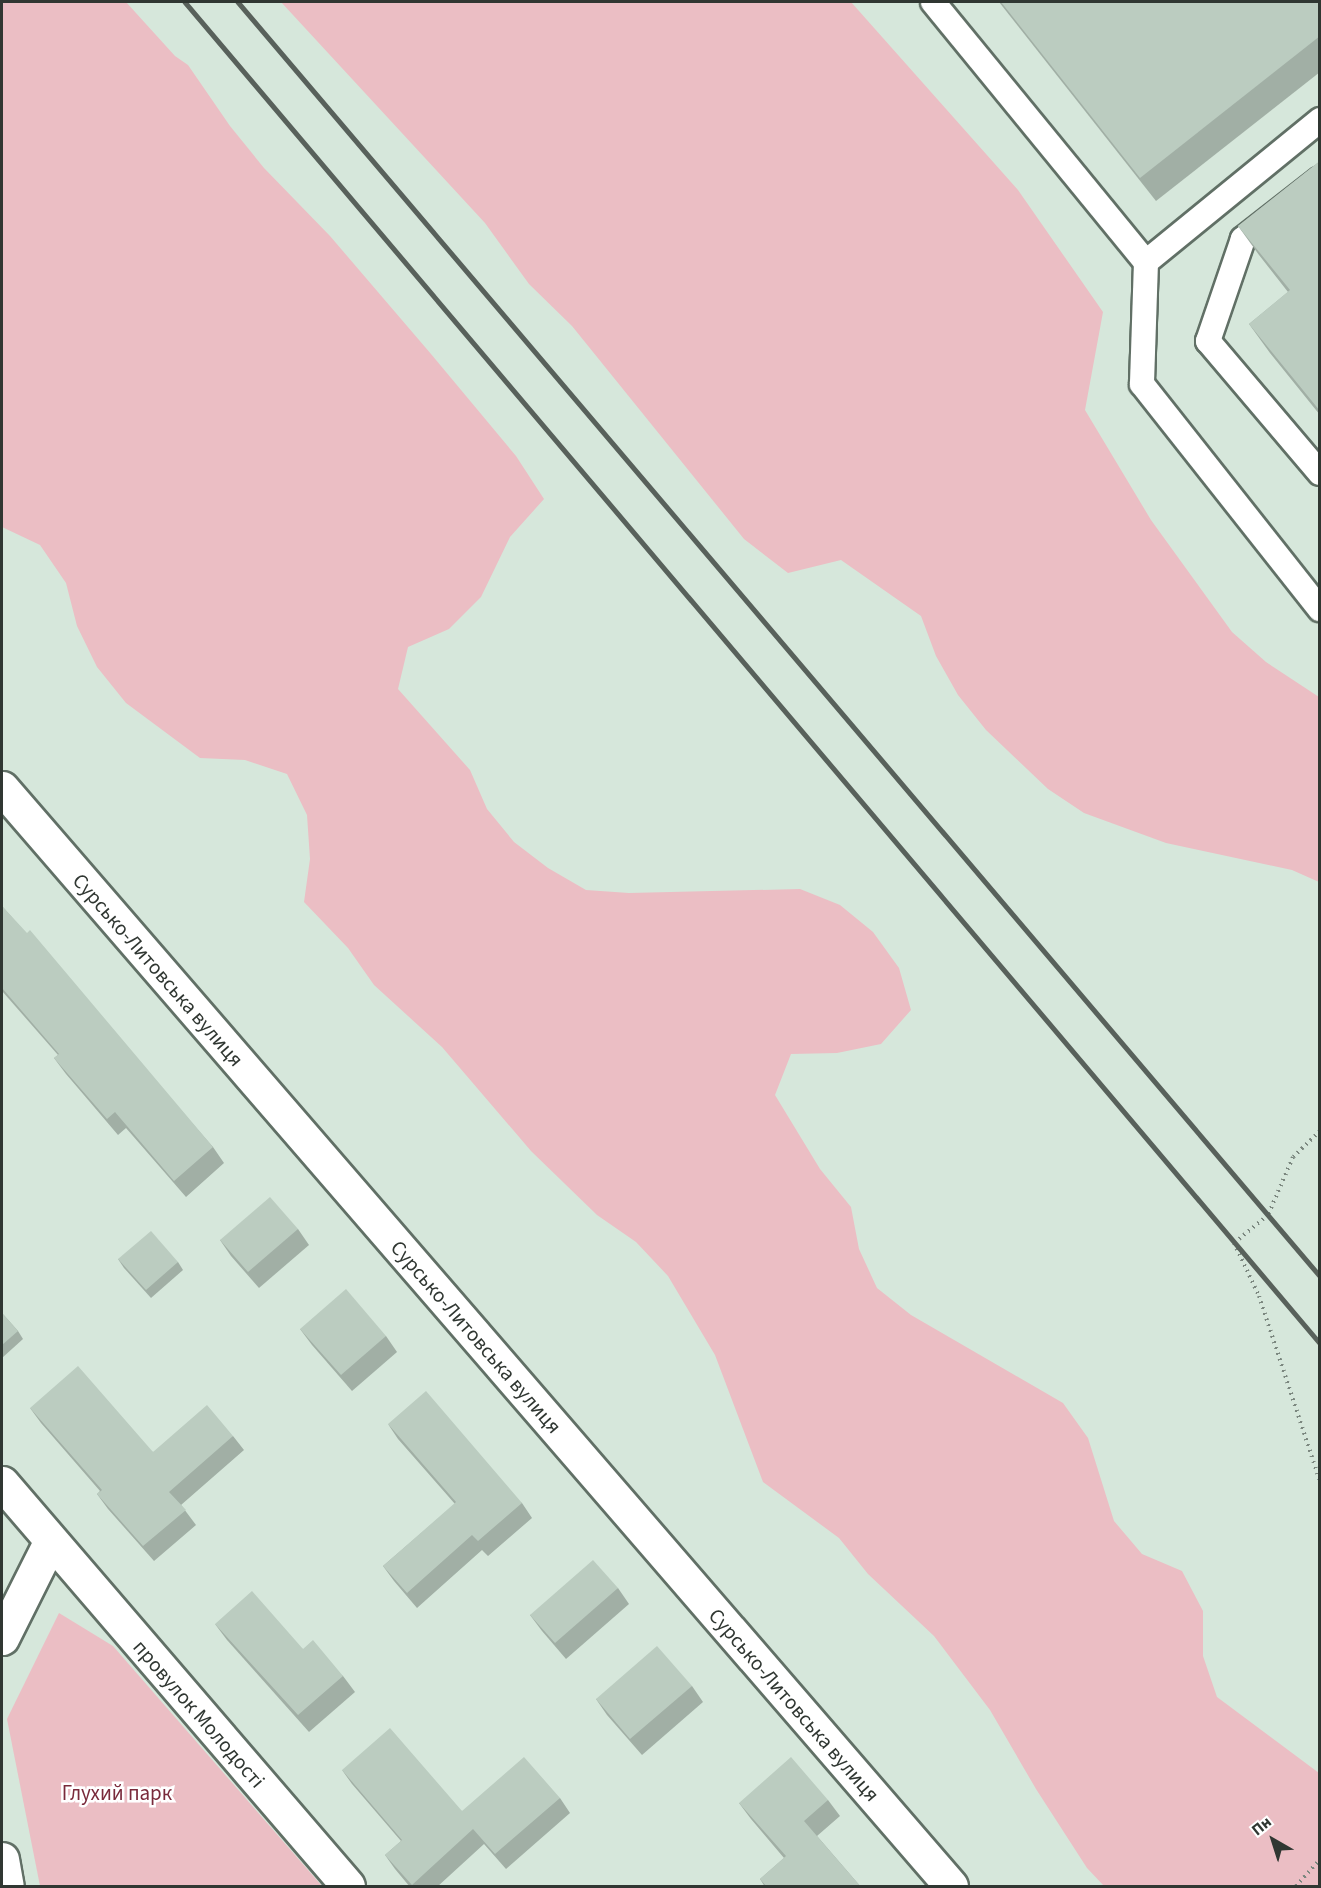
<!DOCTYPE html>
<meta charset="utf-8">
<style>
body{margin:0}
#map{position:relative;width:1321px;height:1888px;overflow:hidden;background:#d6e7db;font-family:"Source Sans 3",sans-serif}
div>[style]{position:absolute}
.green>*{inset:0;background:#ebbec4}
.path>*{height:4px;margin-top:-2px;transform-origin:0;background:repeating-linear-gradient(90deg,#7b877f 0 1.5px,transparent 0 6px)}
.roads{filter:drop-shadow(2px 0 #617066) drop-shadow(-2px 0 #617066) drop-shadow(0 2px #617066) drop-shadow(0 -2px #617066)}
.lane>*{height:24px;margin:-12px;padding:0 12px;transform-origin:12px;border-radius:12px;background:#fff}
.street>*{height:33px;margin:-16.5px;padding:0 16.5px;transform-origin:16.5px;border-radius:16.5px;background:#fff}
.rail>*{height:4.5px;margin:-2.25px;padding:0 2.25px;transform-origin:2.25px;border-radius:2.25px;background:#58615b}
.wall>*{inset:0;background:#a1afa5}
.building>*{inset:0;background:#bbccc0}
span{translate:-50% -50%;white-space:nowrap;text-align:center;line-height:1.15;-webkit-text-stroke:5px #fff;paint-order:stroke}
.street-label{font-size:21px;color:#303732}
.park-label{font-size:21px;color:#792a3b}
.frame{position:absolute;inset:0;border:3px solid #303732;pointer-events:none}
.north{position:absolute;left:1243px;top:1810px;width:60px;height:60px;-webkit-text-stroke:4px #fff;paint-order:stroke;rotate:321deg;font-size:16px;font-weight:700;line-height:24px;text-align:center;color:#303732}
.north::after{content:'';display:block;margin:auto;width:21px;height:27px;background:#303732;clip-path:polygon(50% 0,100% 100%,50% 72%,0 100%)}
</style>
<div id="map">
<div class="green">
<i style="clip-path:polygon(2px 2px,126px 2px,175px 56px,188px 65px,230px 126px,264px 168px,330px 236px,431px 354px,516px 456px,544px 499px,510px 537px,481px 597px,449px 629px,408px 647px,398px 689px,470px 770px,487px 809px,514px 842px,548px 868px,586px 890px,629px 893px,800px 889px,840px 905px,873px 932px,899px 968px,911px 1010px,881px 1044px,837px 1053px,791px 1054px,775px 1095px,820px 1169px,851px 1207px,859px 1249px,877px 1288px,911px 1315px,1063px 1403px,1088px 1438px,1114px 1521px,1142px 1554px,1182px 1571px,1203px 1611px,1203px 1656px,1217px 1697px,1319px 1773px,1319px 1886px,1104px 1886px,1087px 1868px,1036px 1789px,990px 1710px,934px 1636px,868px 1574px,839px 1538px,763px 1482px,715px 1355px,668px 1276px,636px 1242px,597px 1215px,531px 1151px,442px 1047px,374px 985px,348px 948px,304px 902px,310px 859px,307px 815px,287px 774px,245px 760px,200px 758px,126px 703px,97px 667px,77px 626px,66px 583px,40px 545px,2px 527px)"></i>
<i style="clip-path:polygon(281px 2px,851px 2px,1018px 190px,1103px 312px,1085px 410px,1151px 520px,1232px 632px,1266px 662px,1319px 697px,1319px 882px,1292px 870px,1166px 843px,1084px 813px,1048px 789px,986px 730px,958px 695px,936px 656px,921px 616px,841px 560px,788px 573px,744px 539px,572px 326px,529px 284px,485px 223px)"></i>
<i style="clip-path:polygon(59px 1613px,113px 1646px,322px 1886px,40px 1886px,7px 1719px)"></i>
</div>
<div class="path">
<i style="left:1320px;top:1131px;width:37px;rotate:136deg"></i>
<i style="left:1293px;top:1157px;width:63px;rotate:113.3deg"></i>
<i style="left:1268px;top:1215px;width:44px;rotate:140.5deg"></i>
<i style="left:1234px;top:1243px;width:59px;rotate:64.7deg"></i>
<i style="left:1259px;top:1296px;width:196px;rotate:71.8deg"></i>
<i style="left:1296px;top:1886px;width:36px;rotate:-48deg"></i>
</div>
<div class="roads">
<div class="lane">
<i style="left:933px;top:2px;width:336px;rotate:50.7deg"></i>
<i style="left:1146px;top:262px;width:122px;rotate:91.9deg"></i>
<i style="left:1142px;top:384px;width:287px;rotate:51.7deg"></i>
<i style="left:1320px;top:179px;width:98px;rotate:142.1deg"></i>
<i style="left:1243px;top:239px;width:108px;rotate:108.9deg"></i>
<i style="left:1208px;top:341px;width:173px;rotate:49.7deg"></i>
<i style="left:1146px;top:262px;width:225px;rotate:-39.2deg"></i>
</div>
<div class="street">
<i style="left:2px;top:788px;width:1451px;rotate:49.16deg"></i>
<i style="left:2px;top:1483px;width:531px;rotate:49.35deg"></i>
<i style="left:2px;top:1638px;width:107px;rotate:-63.4deg"></i>
<i style="left:2px;top:1859px;width:27px;rotate:80deg"></i>
</div>
</div>
<div class="rail">
<i style="left:185px;top:2px;width:1757px;rotate:49.76deg"></i>
<i style="left:238px;top:2px;width:1671px;rotate:49.66deg"></i>
</div>
<div class="wall">
<i style="clip-path:polygon(999px 2px,1320px 2px,1320px 72px,1156px 201px)"></i>
<i style="clip-path:polygon(1320px 161px,1320px 415px,1270px 353px,1249px 324px,1288px 292px,1259px 255px,1238px 226px)"></i>
<i style="clip-path:polygon(2px 906px,213px 1147px,224px 1163px,186px 1197px,126px 1128px,118px 1135px,66px 1074px,54px 1058px,58px 1055px,2px 991px)"></i>
<i style="clip-path:polygon(298px 1229px,309px 1245px,259px 1288px,231px 1256px,220px 1240px)"></i>
<i style="clip-path:polygon(118px 1259px,178px 1262px,183px 1270px,151px 1298px,124px 1268px)"></i>
<i style="clip-path:polygon(2px 1313px,18px 1331px,23px 1339px,2px 1358px)"></i>
<i style="clip-path:polygon(300px 1329px,386px 1336px,397px 1352px,352px 1391px,312px 1345px)"></i>
<i style="clip-path:polygon(30px 1408px,153px 1452px,233px 1436px,244px 1450px,181px 1505px,196px 1525px,154px 1561px,108px 1509px,97px 1494px,100px 1491px,41px 1423px)"></i>
<i style="clip-path:polygon(388px 1424px,522px 1503px,532px 1518px,488px 1556px,482px 1550px,417px 1608px,394px 1581px,383px 1566px,455px 1504px,398px 1439px)"></i>
<i style="clip-path:polygon(618px 1588px,629px 1604px,566px 1659px,542px 1631px,530px 1615px)"></i>
<i style="clip-path:polygon(215px 1624px,303px 1649px,343px 1676px,355px 1692px,309px 1732px,227px 1640px)"></i>
<i style="clip-path:polygon(692px 1686px,703px 1702px,642px 1755px,607px 1715px,596px 1699px)"></i>
<i style="clip-path:polygon(342px 1770px,462px 1811px,560px 1798px,570px 1813px,506px 1869px,484px 1844px,437px 1887px,410px 1887px,395px 1869px,385px 1855px,401px 1841px,352px 1784px)"></i>
<i style="clip-path:polygon(828px 1800px,840px 1816px,817px 1836px,861px 1887px,765px 1887px,760px 1879px,784px 1858px,751px 1819px,739px 1803px)"></i>
</div>
<div class="building">
<i style="clip-path:polygon(1001px 2px,1320px 2px,1320px 36px,1140px 178px)"></i>
<i style="clip-path:polygon(1320px 161px,1320px 411px,1249px 324px,1290px 290px,1238px 226px)"></i>
<i style="clip-path:polygon(2px 906px,27px 933px,30px 930px,213px 1147px,174px 1181px,115px 1112px,107px 1119px,54px 1058px,59px 1054px,2px 988px)"></i>
<i style="clip-path:polygon(270px 1197px,298px 1229px,248px 1272px,220px 1240px)"></i>
<i style="clip-path:polygon(151px 1231px,178px 1262px,146px 1290px,118px 1259px)"></i>
<i style="clip-path:polygon(346px 1289px,386px 1336px,341px 1375px,300px 1329px)"></i>
<i style="clip-path:polygon(2px 1313px,18px 1331px,2px 1345px)"></i>
<i style="clip-path:polygon(78px 1366px,153px 1452px,207px 1405px,233px 1436px,169px 1492px,186px 1510px,143px 1546px,97px 1494px,102px 1490px,30px 1408px)"></i>
<i style="clip-path:polygon(426px 1391px,522px 1503px,478px 1541px,472px 1535px,407px 1593px,383px 1566px,456px 1502px,388px 1424px)"></i>
<i style="clip-path:polygon(593px 1560px,618px 1588px,555px 1643px,530px 1615px)"></i>
<i style="clip-path:polygon(252px 1591px,303px 1649px,313px 1640px,343px 1676px,298px 1715px,215px 1624px)"></i>
<i style="clip-path:polygon(657px 1646px,692px 1686px,630px 1739px,596px 1699px)"></i>
<i style="clip-path:polygon(390px 1728px,462px 1811px,524px 1757px,560px 1798px,495px 1854px,473px 1829px,412px 1885px,385px 1855px,402px 1840px,342px 1770px)"></i>
<i style="clip-path:polygon(791px 1757px,828px 1800px,804px 1821px,861px 1887px,767px 1887px,760px 1879px,786px 1856px,739px 1803px)"></i>
</div>
<div class="street-label">
<span style="left:158px;top:970px;rotate:49deg">Сурсько-Литовська вулиця</span>
<span style="left:476px;top:1337px;rotate:49deg">Сурсько-Литовська вулиця</span>
<span style="left:794px;top:1705px;rotate:49deg">Сурсько-Литовська вулиця</span>
<span style="left:199px;top:1714px;rotate:49deg">провулок Молодості</span>
</div>
<div class="park-label">
<span style="left:117px;top:1793px">Глухий парк</span>
</div>
<div class="frame"></div>
<div class="north">Пн</div>
</div>
